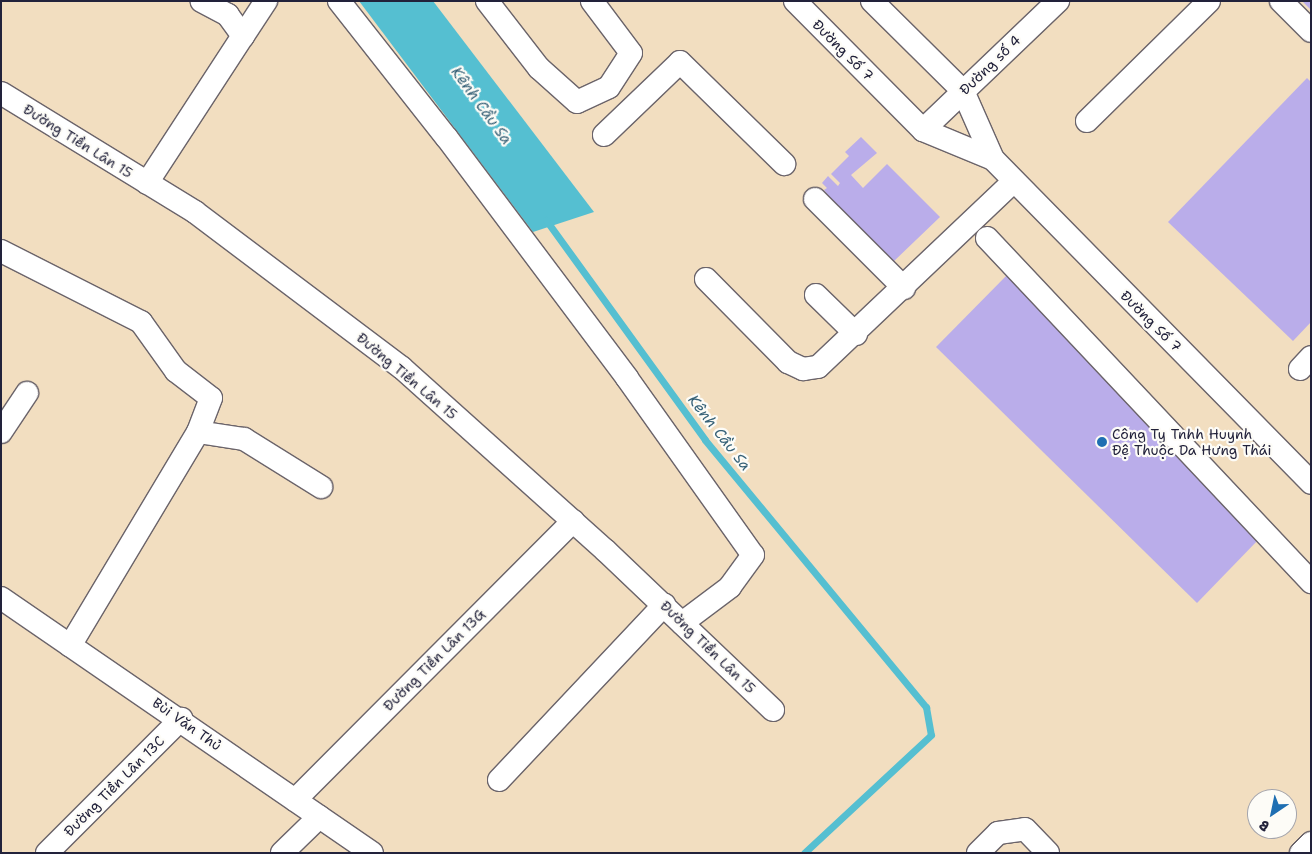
<!DOCTYPE html>
<meta charset="utf-8">
<style>
body{margin:0}
#map{position:relative;width:1312px;height:854px;overflow:hidden;background:#f2dec0;font-family:"Shantell Sans",sans-serif}
div>[style]{position:absolute}
.water>*{inset:0;background:#55bfd1}
.stream>*{height:7px;margin:-3.5px;padding:0 3.5px;transform-origin:3.5px;border-radius:3.5px;background:#55bfd1}
.building>*{inset:0;background:#baadea}
.roads{filter:drop-shadow(1px 0 #6b646a) drop-shadow(-1px 0 #6b646a) drop-shadow(0 1px #6b646a) drop-shadow(0 -1px #6b646a)}
.minor>*{height:22px;margin:-11px;padding:0 11px;transform-origin:11px;border-radius:11px;background:#fff}
.dots>*{width:14px;height:14px;translate:-50% -50%;box-sizing:border-box;border:2px solid #fdfcf7;border-radius:50%}
span{translate:-50% -50%;white-space:nowrap;text-align:center;line-height:1.15;-webkit-text-stroke:4.5px #fdfcf7;paint-order:stroke}
.street-label{font-size:14px;color:#22223b}
.poi-label{font-size:14px;color:#22223b}
.left{translate:0 -50%;text-align:left}
.water-label{font-size:15px;color:#366177;font-style:italic}
.frame{position:absolute;inset:0;border:2px solid #22223b;pointer-events:none}
.north{position:absolute;left:1247px;top:789px;width:50px;height:50px;box-sizing:border-box;background:#fdfcf7;border:1px solid #a5a5ac;border-radius:50%;rotate:214deg;font-size:14px;font-weight:700;line-height:20px;text-align:center;color:#22223b}
.north::after{content:'';display:block;margin:auto;width:18px;height:22px;background:#1f6fb2;clip-path:polygon(50% 0,100% 100%,50% 72%,0 100%)}
</style>
<div id="map">
<div class="water">
<i style="clip-path:polygon(359px 1px,433px 1px,594px 212px,533px 232px)"></i>
</div>
<div class="stream">
<i style="left:546px;top:220px;width:271px;rotate:54.1deg"></i>
<i style="left:705px;top:440px;width:347px;rotate:50.4deg"></i>
<i style="left:926px;top:707px;width:28px;rotate:80deg"></i>
<i style="left:931px;top:735px;width:173px;rotate:137.1deg"></i>
</div>
<div class="building">
<i style="clip-path:polygon(1302px 1px,1311px 1px,1311px 10px)"></i>
<i style="clip-path:polygon(1307px 78px,1311px 82px,1311px 322px,1293px 341px,1168px 222px)"></i>
<i style="clip-path:polygon(861px 137px,877px 153px,851px 175px,863px 188px,887px 164px,940px 217px,892px 263px,826px 197px,828px 195px,824px 190px,827px 188px,822px 183px,828px 176px,838px 186px,840px 183px,831px 174px,849px 156px,845px 152px)"></i>
<i style="clip-path:polygon(1010px 272px,1260px 538px,1197px 603px,936px 347px)"></i>
</div>
<div class="roads">
<div class="minor">
<i style="left:339px;top:1px;width:174px;rotate:51.8deg"></i>
<i style="left:447px;top:138px;width:300px;rotate:53.1deg"></i>
<i style="left:627px;top:378px;width:217px;rotate:54.6deg"></i>
<i style="left:753px;top:555px;width:39px;rotate:126deg"></i>
<i style="left:730px;top:587px;width:60px;rotate:143.1deg"></i>
<i style="left:487px;top:1px;width:85px;rotate:52.2deg"></i>
<i style="left:539px;top:68px;width:51px;rotate:41.8deg"></i>
<i style="left:577px;top:102px;width:35px;rotate:-25deg"></i>
<i style="left:609px;top:87px;width:40px;rotate:-57.1deg"></i>
<i style="left:631px;top:53px;width:65px;rotate:-126.9deg"></i>
<i style="left:795px;top:1px;width:182px;rotate:45.2deg"></i>
<i style="left:923px;top:130px;width:76px;rotate:22.5deg"></i>
<i style="left:872px;top:1px;width:128px;rotate:44.7deg"></i>
<i style="left:963px;top:91px;width:74px;rotate:66.2deg"></i>
<i style="left:993px;top:159px;width:454px;rotate:45.5deg"></i>
<i style="left:1281px;top:1px;width:42px;rotate:45deg"></i>
<i style="left:243px;top:36px;width:42px;rotate:-56.7deg"></i>
<i style="left:1px;top:93px;width:228px;rotate:31.5deg"></i>
<i style="left:195px;top:212px;width:259px;rotate:37deg"></i>
<i style="left:402px;top:368px;width:273px;rotate:41.9deg"></i>
<i style="left:605px;top:550px;width:232px;rotate:43.6deg"></i>
<i style="left:1087px;top:121px;width:171px;rotate:-44.5deg"></i>
<i style="left:923px;top:130px;width:187px;rotate:-43.7deg"></i>
<i style="left:604px;top:135px;width:105px;rotate:-43.8deg"></i>
<i style="left:680px;top:62px;width:146px;rotate:44.4deg"></i>
<i style="left:147px;top:183px;width:176px;rotate:-56.9deg"></i>
<i style="left:243px;top:36px;width:26px;rotate:-126deg"></i>
<i style="left:228px;top:15px;width:30px;rotate:-152deg"></i>
<i style="left:815px;top:199px;width:126px;rotate:45deg"></i>
<i style="left:987px;top:238px;width:473px;rotate:46.7deg"></i>
<i style="left:1px;top:251px;width:157px;rotate:26.9deg"></i>
<i style="left:141px;top:322px;width:60px;rotate:54.5deg"></i>
<i style="left:176px;top:371px;width:44px;rotate:37.6deg"></i>
<i style="left:211px;top:398px;width:36px;rotate:111deg"></i>
<i style="left:198px;top:432px;width:249px;rotate:120.9deg"></i>
<i style="left:706px;top:279px;width:117px;rotate:45.3deg"></i>
<i style="left:788px;top:362px;width:17px;rotate:25deg"></i>
<i style="left:803px;top:369px;width:15px;rotate:-8deg"></i>
<i style="left:818px;top:367px;width:270px;rotate:-43.5deg"></i>
<i style="left:816px;top:295px;width:56px;rotate:44.3deg"></i>
<i style="left:1300px;top:369px;width:16px;rotate:-47deg"></i>
<i style="left:1px;top:432px;width:47px;rotate:-56.3deg"></i>
<i style="left:198px;top:432px;width:47px;rotate:8.7deg"></i>
<i style="left:244px;top:439px;width:91px;rotate:31.9deg"></i>
<i style="left:1px;top:598px;width:450px;rotate:34.5deg"></i>
<i style="left:499px;top:780px;width:241px;rotate:-46.7deg"></i>
<i style="left:295px;top:800px;width:394px;rotate:-45.1deg"></i>
<i style="left:47px;top:853px;width:190px;rotate:-45deg"></i>
<i style="left:282px;top:853px;width:52px;rotate:-44.2deg"></i>
<i style="left:978px;top:853px;width:28px;rotate:-45deg"></i>
<i style="left:998px;top:833px;width:27px;rotate:-8deg"></i>
<i style="left:1025px;top:829px;width:33px;rotate:46deg"></i>
<i style="left:1301px;top:853px;width:14px;rotate:-45deg"></i>
</div>
</div>
<div class="dots">
<i style="left:1102px;top:442px;background:#1f6fb2"></i>
</div>
<div class="street-label">
<span style="left:843px;top:50px;rotate:45deg">Đường Số 7</span>
<span style="left:990px;top:65px;rotate:-44deg">Đường số 4</span>
<span style="left:78px;top:141px;rotate:32deg">Đường Tiền Lân 15</span>
<span style="left:1151px;top:321px;rotate:45deg">Đường Số 7</span>
<span style="left:407px;top:376px;rotate:40deg">Đường Tiền Lân 15</span>
<span style="left:708px;top:647px;rotate:44deg">Đường Tiền Lân 15</span>
<span style="left:434px;top:660px;rotate:-45deg">Đường Tiền Lân 13G</span>
<span style="left:187px;top:724px;rotate:35deg">Bùi Văn Thủ</span>
<span style="left:114px;top:786px;rotate:-45deg">Đường Tiền Lân 13C</span>
</div>
<div class="poi-label">
<span class="left" style="left:1112px;top:442px">Công Ty Tnhh Huynh<br>Đệ Thuộc Da Hưng Thái</span>
</div>
<div class="water-label">
<span style="left:481px;top:106px;rotate:54deg">Kênh Cầu Sa</span>
<span style="left:719px;top:433px;rotate:52deg">Kênh Cầu Sa</span>
</div>
<div class="frame"></div>
<div class="north">B</div>
</div>
